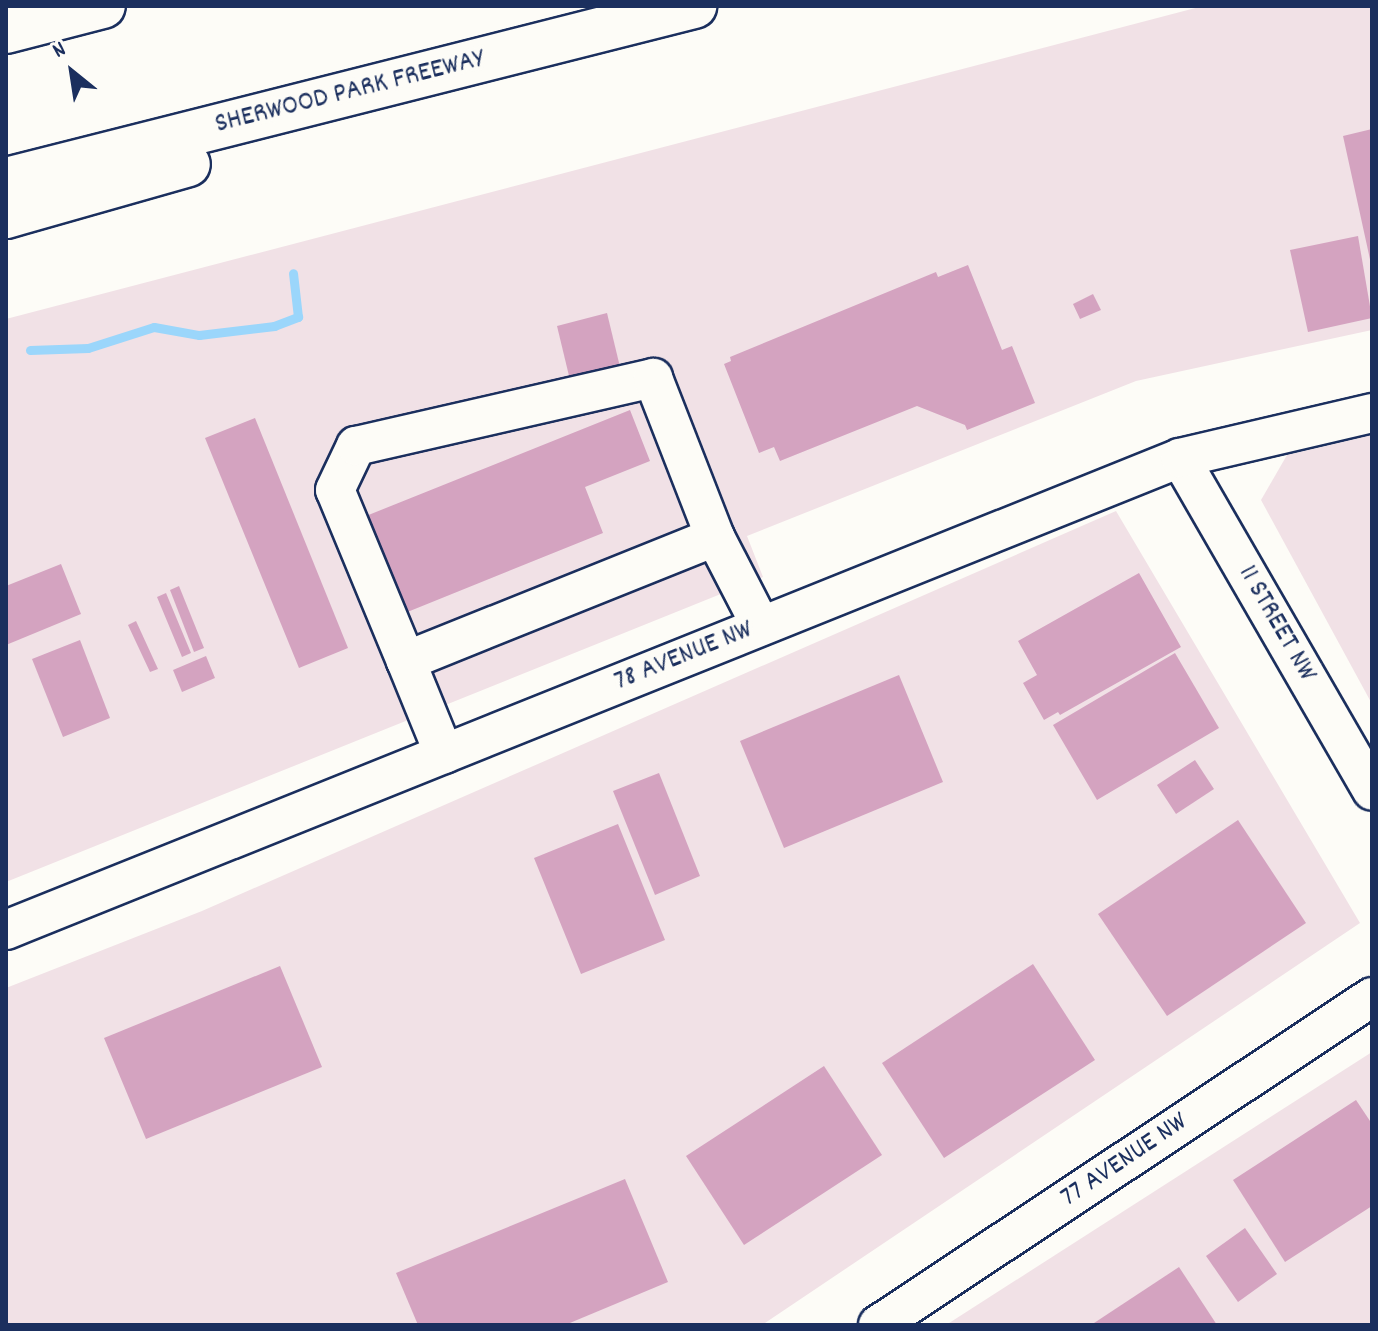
<!DOCTYPE html>
<style>
body{margin:0}
#map{position:relative;width:1378px;height:1331px;overflow:hidden;background:#fdfcf7;font-family:Dekko,sans-serif}
div>[style]{position:absolute}
.built>*{inset:0;background:#f1e1e6}
.stream>*{height:9px;margin:-4.5px;padding:0 4.5px;transform-origin:4.5px;border-radius:4.5px;background:#9bd6fb}
.building>*{inset:0;background:#d4a3c0}
.roads{filter:drop-shadow(2px 0 #1b2f5e) drop-shadow(-2px 0 #1b2f5e) drop-shadow(0 2px #1b2f5e) drop-shadow(0 -2px #1b2f5e)}
.minor>*{height:38px;margin:-19px;padding:0 19px;transform-origin:19px;border-radius:19px;background:#fdfcf7}
.highway>*{height:44px;margin:-22px;padding:0 22px;transform-origin:22px;border-radius:22px;background:#fdfcf7}
span{translate:-50% -50%;white-space:nowrap;text-align:center;line-height:1.15;-webkit-text-stroke:8px #fdfcf7;paint-order:stroke}
.street-label{font-size:28px;color:#1b2f5e}
.frame{position:absolute;inset:0;border:8px solid #1b2f5e;pointer-events:none}
.north{position:absolute;left:32px;top:32px;width:80px;height:80px;-webkit-text-stroke:6px #fdfcf7;paint-order:stroke;rotate:330deg;font-size:22px;font-weight:700;line-height:32px;text-align:center;color:#1b2f5e}
.north::after{content:'';display:block;margin:auto;width:28px;height:36px;background:#1b2f5e;clip-path:polygon(50% 0,100% 100%,50% 72%,0 100%)}
</style>
<div id="map">
<div class="built">
<i style="clip-path:polygon(1203px 6px,1372px 6px,1372px 330px,1136px 381px,747px 536px,763px 577px,6px 882px,6px 319px)"></i>
<i style="clip-path:polygon(1372px 435px,1372px 704px,1261px 500px,1287px 455px)"></i>
<i style="clip-path:polygon(1116px 511px,1360px 923px,762px 1325px,6px 1325px,6px 988px,202px 911px)"></i>
<i style="clip-path:polygon(1372px 1052px,1372px 1325px,946px 1325px)"></i>
</div>
<div class="stream">
<i style="left:30px;top:350px;width:58px;rotate:-2deg"></i>
<i style="left:88px;top:348px;width:69px;rotate:-17.7deg"></i>
<i style="left:154px;top:327px;width:46px;rotate:10.1deg"></i>
<i style="left:199px;top:335px;width:76px;rotate:-6.8deg"></i>
<i style="left:274px;top:326px;width:26px;rotate:-21deg"></i>
<i style="left:298px;top:317px;width:44px;rotate:-96.5deg"></i>
</div>
<div class="building">
<i style="clip-path:polygon(1372px 129px,1372px 264px,1371px 264px,1343px 136px)"></i>
<i style="clip-path:polygon(1358px 236px,1372px 318px,1308px 332px,1290px 250px)"></i>
<i style="clip-path:polygon(968px 265px,1002px 350px,1012px 346px,1035px 403px,967px 430px,965px 425px,917px 406px,780px 461px,774px 447px,759px 453px,724px 364px,731px 361px,730px 357px,936px 272px,938px 277px)"></i>
<i style="clip-path:polygon(1093px 294px,1101px 310px,1080px 319px,1073px 304px)"></i>
<i style="clip-path:polygon(607px 313px,620px 367px,570px 380px,557px 326px)"></i>
<i style="clip-path:polygon(630px 410px,650px 461px,585px 487px,603px 533px,400px 615px,361px 518px)"></i>
<i style="clip-path:polygon(255px 418px,348px 648px,299px 668px,205px 438px)"></i>
<i style="clip-path:polygon(61px 564px,81px 614px,6px 645px,6px 586px)"></i>
<i style="clip-path:polygon(1139px 573px,1181px 647px,1060px 715px,1058px 712px,1044px 720px,1023px 683px,1037px 675px,1018px 641px)"></i>
<i style="clip-path:polygon(179px 586px,204px 648px,194px 652px,170px 590px)"></i>
<i style="clip-path:polygon(166px 593px,191px 653px,182px 657px,157px 597px)"></i>
<i style="clip-path:polygon(136px 621px,158px 669px,150px 672px,128px 625px)"></i>
<i style="clip-path:polygon(80px 640px,110px 718px,63px 737px,32px 659px)"></i>
<i style="clip-path:polygon(1175px 653px,1219px 728px,1097px 800px,1053px 725px)"></i>
<i style="clip-path:polygon(206px 656px,215px 678px,182px 692px,173px 670px)"></i>
<i style="clip-path:polygon(899px 675px,943px 782px,784px 848px,740px 741px)"></i>
<i style="clip-path:polygon(1195px 760px,1214px 789px,1176px 814px,1157px 785px)"></i>
<i style="clip-path:polygon(659px 773px,700px 876px,655px 895px,613px 791px)"></i>
<i style="clip-path:polygon(1238px 820px,1306px 923px,1167px 1016px,1098px 914px)"></i>
<i style="clip-path:polygon(618px 824px,665px 940px,581px 974px,534px 858px)"></i>
<i style="clip-path:polygon(1033px 964px,1095px 1060px,944px 1158px,882px 1063px)"></i>
<i style="clip-path:polygon(280px 966px,322px 1067px,146px 1139px,104px 1038px)"></i>
<i style="clip-path:polygon(824px 1066px,882px 1155px,744px 1245px,686px 1156px)"></i>
<i style="clip-path:polygon(1356px 1100px,1372px 1124px,1372px 1206px,1285px 1262px,1233px 1180px)"></i>
<i style="clip-path:polygon(625px 1179px,668px 1282px,565px 1325px,418px 1325px,396px 1273px)"></i>
<i style="clip-path:polygon(1245px 1228px,1277px 1274px,1238px 1302px,1206px 1256px)"></i>
<i style="clip-path:polygon(1179px 1267px,1217px 1325px,1091px 1325px)"></i>
</div>
<div class="roads">
<div class="minor">
<i style="left:1180px;top:458px;width:384px;rotate:60deg"></i>
<i style="left:406px;top:661px;width:185px;rotate:-112.5deg"></i>
<i style="left:335px;top:490px;width:49px;rotate:-64.5deg"></i>
<i style="left:356px;top:446px;width:305px;rotate:-12.9deg"></i>
<i style="left:653px;top:378px;width:171px;rotate:68.7deg"></i>
<i style="left:444px;top:754px;width:100px;rotate:-112.2deg"></i>
<i style="left:406px;top:661px;width:333px;rotate:-21.9deg"></i>
<i style="left:715px;top:537px;width:100px;rotate:62.7deg"></i>
<i style="left:6px;top:930px;width:1265px;rotate:-21.9deg"></i>
<i style="left:1180px;top:458px;width:197px;rotate:-13.2deg"></i>
<i style="left:878px;top:1325px;width:593px;rotate:-33.58deg"></i>
</div>
<div class="highway">
<i style="left:6px;top:31px;width:100px;rotate:-14.5deg"></i>
<i style="left:6px;top:180px;width:710px;rotate:-14.19deg"></i>
<i style="left:6px;top:216px;width:189px;rotate:-15.9deg"></i>
</div>
</div>
<div class="street-label">
<span style="left:350px;top:93px;rotate:-14deg">SHERWOOD PARK FREEWAY</span>
<span style="left:1276px;top:624px;rotate:60deg">11 STREET NW</span>
<span style="left:684px;top:657px;rotate:-22deg">78 AVENUE NW</span>
<span style="left:1125px;top:1161px;rotate:-34deg">77 AVENUE NW</span>
</div>
<div class="frame"></div>
<div class="north">N</div>
</div>
